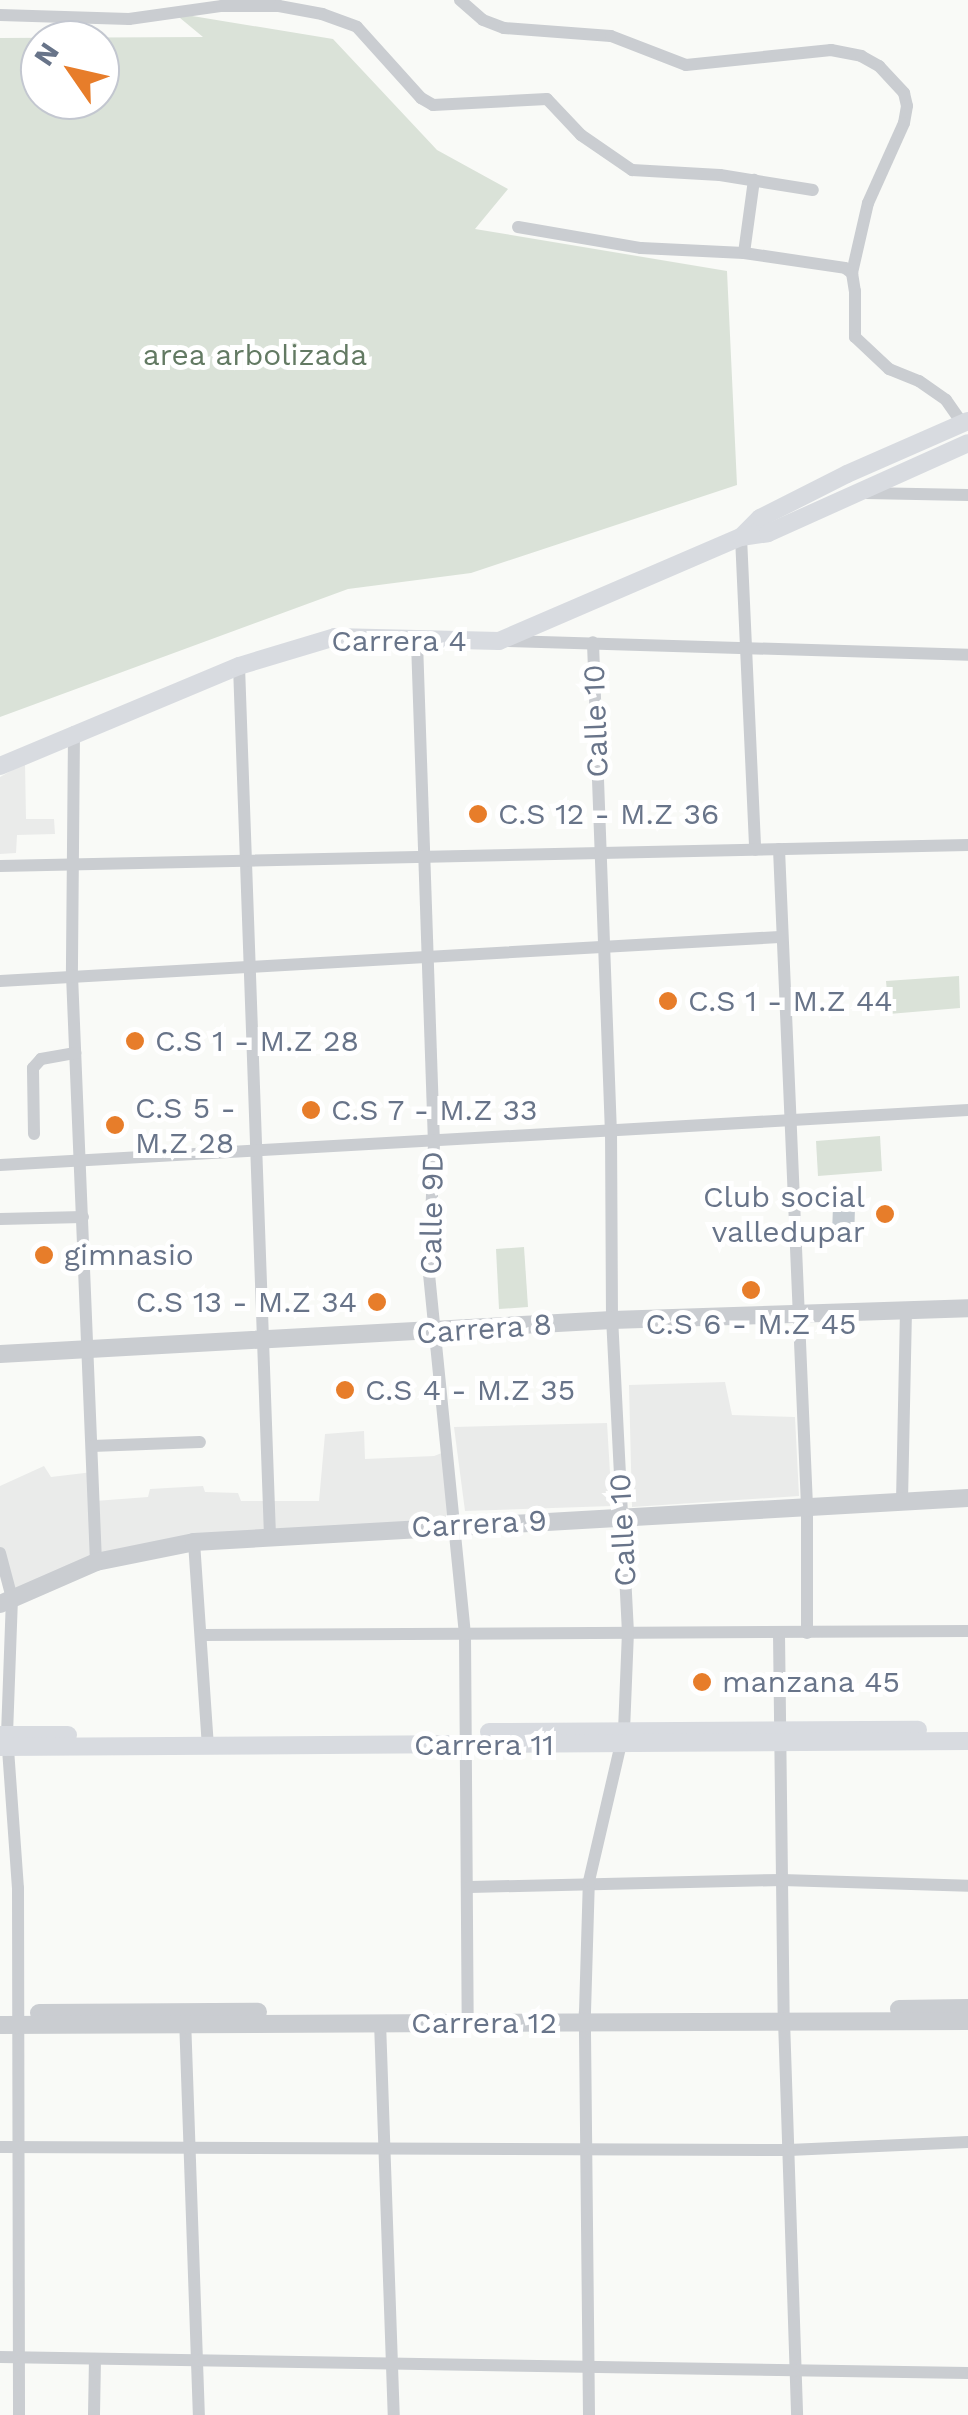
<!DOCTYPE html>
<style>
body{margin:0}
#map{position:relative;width:968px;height:2415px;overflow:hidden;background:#f9faf7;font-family:"Work Sans",sans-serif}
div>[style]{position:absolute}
.built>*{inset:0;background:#eaebea}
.green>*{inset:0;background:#dae2d8}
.water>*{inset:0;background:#c4cbd1}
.minor>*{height:12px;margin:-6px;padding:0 6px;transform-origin:6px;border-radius:6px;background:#cacdd1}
.tertiary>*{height:18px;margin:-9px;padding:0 9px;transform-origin:9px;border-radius:9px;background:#cacdd1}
.secondary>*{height:18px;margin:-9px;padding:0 9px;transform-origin:9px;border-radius:9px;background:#d8dbe0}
.dots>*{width:28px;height:28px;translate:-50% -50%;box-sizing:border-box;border:5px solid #fff;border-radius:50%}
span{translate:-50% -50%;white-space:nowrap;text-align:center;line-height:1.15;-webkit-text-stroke:10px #fff;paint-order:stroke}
.park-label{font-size:30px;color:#637a63}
.street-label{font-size:30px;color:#687489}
.poi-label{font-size:30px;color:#687489}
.left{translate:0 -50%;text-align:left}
.right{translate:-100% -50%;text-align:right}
.north{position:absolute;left:20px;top:20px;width:100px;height:100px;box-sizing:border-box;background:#fff;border:2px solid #c3c7d0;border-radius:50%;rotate:304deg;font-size:28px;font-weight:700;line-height:40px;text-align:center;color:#687489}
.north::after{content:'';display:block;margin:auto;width:35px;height:45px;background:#e77d2a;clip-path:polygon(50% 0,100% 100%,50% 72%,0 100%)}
</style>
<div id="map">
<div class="built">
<i style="clip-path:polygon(25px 763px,26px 819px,54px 819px,55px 834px,17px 835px,16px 853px,0 854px,0 777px)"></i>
<i style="clip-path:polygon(725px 1382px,732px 1415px,795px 1417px,799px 1496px,632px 1507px,629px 1385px)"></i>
<i style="clip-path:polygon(607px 1423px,612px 1506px,465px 1511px,454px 1427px)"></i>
<i style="clip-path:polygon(364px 1431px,365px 1459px,434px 1456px,447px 1451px,455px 1524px,194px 1536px,12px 1598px,0 1553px,0 1486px,44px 1466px,51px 1477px,93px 1472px,95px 1501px,148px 1497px,150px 1489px,203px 1486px,205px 1492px,238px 1493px,241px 1501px,319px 1501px,325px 1434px)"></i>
</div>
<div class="green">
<i style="clip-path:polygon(evenodd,174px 13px,333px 39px,437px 150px,508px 189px,475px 229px,727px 271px,737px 485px,471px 573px,348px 589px,0 717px,0 38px,203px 37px,174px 13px,40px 40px,100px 40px,100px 100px,40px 100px,40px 40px)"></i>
<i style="clip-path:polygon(959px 976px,960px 1008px,889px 1014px,886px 981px)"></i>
<i style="clip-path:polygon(880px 1136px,882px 1171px,818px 1176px,816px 1141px)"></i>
<i style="clip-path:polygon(524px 1247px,528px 1307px,499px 1309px,496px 1249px)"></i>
</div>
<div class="water">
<i style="clip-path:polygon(833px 1206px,855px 1206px,854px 1244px,838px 1244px,832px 1234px)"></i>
</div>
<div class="minor">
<i style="left:460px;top:0;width:30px;rotate:41deg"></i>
<i style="left:483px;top:20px;width:22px;rotate:21deg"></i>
<i style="left:504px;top:28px;width:107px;rotate:4.3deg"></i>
<i style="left:611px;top:36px;width:80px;rotate:21.1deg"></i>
<i style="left:686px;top:65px;width:146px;rotate:-5.9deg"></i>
<i style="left:831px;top:50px;width:31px;rotate:11deg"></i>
<i style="left:861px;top:56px;width:21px;rotate:29deg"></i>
<i style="left:879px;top:66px;width:37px;rotate:47deg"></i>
<i style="left:904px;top:93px;width:13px;rotate:77deg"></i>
<i style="left:907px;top:106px;width:17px;rotate:100deg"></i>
<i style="left:904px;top:123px;width:88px;rotate:114.2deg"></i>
<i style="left:868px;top:203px;width:72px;rotate:102.9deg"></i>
<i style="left:0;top:15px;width:129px;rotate:1.8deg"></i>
<i style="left:129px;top:19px;width:94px;rotate:-8deg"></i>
<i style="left:222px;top:6px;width:57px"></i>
<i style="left:279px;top:6px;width:44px;rotate:10.5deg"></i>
<i style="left:322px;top:14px;width:37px;rotate:20deg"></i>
<i style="left:357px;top:27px;width:96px;rotate:48deg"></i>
<i style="left:421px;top:98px;width:14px;rotate:30deg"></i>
<i style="left:433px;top:105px;width:114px;rotate:-3deg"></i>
<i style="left:547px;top:99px;width:50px;rotate:46.6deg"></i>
<i style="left:581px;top:135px;width:62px;rotate:34.5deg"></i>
<i style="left:632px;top:170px;width:88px;rotate:3.3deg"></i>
<i style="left:720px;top:175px;width:94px;rotate:9.2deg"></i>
<i style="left:518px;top:227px;width:125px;rotate:9.7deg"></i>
<i style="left:641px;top:248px;width:103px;rotate:2.8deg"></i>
<i style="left:744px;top:253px;width:102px;rotate:8.4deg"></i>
<i style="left:845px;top:268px;width:9px;rotate:36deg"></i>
<i style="left:852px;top:273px;width:18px;rotate:81deg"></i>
<i style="left:855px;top:291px;width:46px;rotate:90deg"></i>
<i style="left:855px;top:337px;width:47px;rotate:43.3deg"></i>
<i style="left:889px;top:369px;width:32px;rotate:22deg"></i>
<i style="left:919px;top:381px;width:33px;rotate:35deg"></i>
<i style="left:946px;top:400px;width:28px;rotate:55deg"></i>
<i style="left:744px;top:253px;width:74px;rotate:-82.2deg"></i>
<i style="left:865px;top:493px;width:103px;rotate:1.1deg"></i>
<i style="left:741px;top:537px;width:313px;rotate:87.4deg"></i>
<i style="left:506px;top:641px;width:462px;rotate:1.7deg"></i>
<i style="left:417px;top:642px;width:501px;rotate:88.06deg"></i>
<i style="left:434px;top:1143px;width:131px;rotate:92.2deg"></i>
<i style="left:429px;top:1274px;width:363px;rotate:84.3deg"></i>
<i style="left:465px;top:1635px;width:389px;rotate:89.6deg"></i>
<i style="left:239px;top:666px;width:872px;rotate:87.96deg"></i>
<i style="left:74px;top:732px;width:243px;rotate:90.5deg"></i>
<i style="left:72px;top:975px;width:587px;rotate:87.66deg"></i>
<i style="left:779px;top:849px;width:659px;rotate:87.56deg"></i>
<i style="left:807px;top:1507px;width:126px;rotate:90deg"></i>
<i style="left:0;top:866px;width:968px;rotate:-1.24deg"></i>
<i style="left:0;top:981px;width:781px;rotate:-3.23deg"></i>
<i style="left:34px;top:1134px;width:66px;rotate:-90.9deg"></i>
<i style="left:33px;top:1068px;width:12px;rotate:-48deg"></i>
<i style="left:41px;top:1059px;width:35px;rotate:-10deg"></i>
<i style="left:0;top:1165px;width:970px;rotate:-3.25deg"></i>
<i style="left:0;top:1219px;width:83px;rotate:-1.4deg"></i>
<i style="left:92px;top:1446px;width:108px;rotate:-2.1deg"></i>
<i style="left:902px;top:1501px;width:191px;rotate:-88.8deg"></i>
<i style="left:194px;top:1542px;width:204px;rotate:86.1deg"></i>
<i style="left:0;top:1553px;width:47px;rotate:75.1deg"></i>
<i style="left:12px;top:1598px;width:137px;rotate:92.1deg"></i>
<i style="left:7px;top:1735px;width:153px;rotate:85.9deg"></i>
<i style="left:18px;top:1888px;width:527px;rotate:89.89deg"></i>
<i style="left:779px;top:1634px;width:386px;rotate:89.3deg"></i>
<i style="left:784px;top:2020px;width:395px;rotate:88.1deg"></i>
<i style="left:202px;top:1635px;width:766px;rotate:-0.3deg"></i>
<i style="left:470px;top:1887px;width:312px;rotate:-1.3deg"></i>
<i style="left:782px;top:1880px;width:186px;rotate:1.8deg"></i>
<i style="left:185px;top:2018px;width:397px;rotate:88deg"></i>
<i style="left:380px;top:2022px;width:393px;rotate:88deg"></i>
<i style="left:0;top:2147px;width:789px;rotate:0.22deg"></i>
<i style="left:789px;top:2150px;width:179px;rotate:-2.6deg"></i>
<i style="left:0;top:2357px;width:968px;rotate:0.95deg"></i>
<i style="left:94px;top:2415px;width:56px;rotate:-89deg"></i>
<i style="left:589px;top:2415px;width:403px;rotate:-90.6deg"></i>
<i style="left:585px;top:2012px;width:131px;rotate:-88.3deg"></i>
<i style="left:589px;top:1881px;width:154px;rotate:-76.9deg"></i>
<i style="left:624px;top:1731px;width:98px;rotate:-87.7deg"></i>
<i style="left:628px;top:1633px;width:313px;rotate:-92.9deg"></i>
<i style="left:612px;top:1320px;width:186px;rotate:-90.3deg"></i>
<i style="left:611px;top:1134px;width:492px;rotate:-92.1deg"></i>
</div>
<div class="tertiary">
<i style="left:0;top:1354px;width:613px;rotate:-3.18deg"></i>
<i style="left:612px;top:1320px;width:356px;rotate:-1.9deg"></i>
<i style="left:0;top:1604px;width:105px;rotate:-23.6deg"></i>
<i style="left:96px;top:1562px;width:100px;rotate:-11.5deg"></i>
<i style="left:194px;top:1542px;width:775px;rotate:-3.25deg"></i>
<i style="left:899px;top:2009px;width:69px;rotate:-0.8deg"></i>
<i style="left:39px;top:2013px;width:219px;rotate:-0.3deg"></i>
<i style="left:0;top:2025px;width:968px;rotate:-0.24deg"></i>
</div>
<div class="secondary">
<i style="left:741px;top:537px;width:27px;rotate:-45deg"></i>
<i style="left:760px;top:518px;width:97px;rotate:-26.8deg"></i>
<i style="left:847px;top:474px;width:132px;rotate:-23.7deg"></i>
<i style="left:0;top:766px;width:259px;rotate:-22.7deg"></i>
<i style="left:239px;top:666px;width:100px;rotate:-16.8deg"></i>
<i style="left:335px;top:637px;width:164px;rotate:1.4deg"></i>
<i style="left:499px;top:641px;width:263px;rotate:-23.3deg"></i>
<i style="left:741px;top:537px;width:27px;rotate:-8deg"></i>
<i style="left:768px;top:533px;width:219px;rotate:-24.2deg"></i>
<i style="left:489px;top:1732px;width:429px;rotate:-0.3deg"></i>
<i style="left:0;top:1735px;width:68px"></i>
<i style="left:0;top:1747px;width:968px;rotate:-0.36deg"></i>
</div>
<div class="dots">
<i style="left:478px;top:814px;background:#e77d2a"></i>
<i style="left:668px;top:1001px;background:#e77d2a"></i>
<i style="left:135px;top:1041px;background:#e77d2a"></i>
<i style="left:311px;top:1110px;background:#e77d2a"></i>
<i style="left:115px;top:1125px;background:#e77d2a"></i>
<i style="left:885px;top:1214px;background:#e77d2a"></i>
<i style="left:44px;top:1255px;background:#e77d2a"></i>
<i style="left:751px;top:1290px;background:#e77d2a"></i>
<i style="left:377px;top:1302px;background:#e77d2a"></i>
<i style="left:345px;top:1390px;background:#e77d2a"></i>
<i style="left:702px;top:1682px;background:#e77d2a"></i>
</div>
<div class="park-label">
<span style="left:255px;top:355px">area arbolizada</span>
</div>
<div class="street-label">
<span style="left:399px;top:641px">Carrera 4</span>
<span style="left:596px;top:721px;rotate:-92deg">Calle 10</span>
<span style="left:432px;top:1213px;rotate:-89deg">Calle 9D</span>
<span style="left:484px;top:1329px;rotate:-4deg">Carrera 8</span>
<span style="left:479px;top:1524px;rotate:-3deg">Carrera 9</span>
<span style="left:623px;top:1530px;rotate:-93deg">Calle 10</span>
<span style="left:484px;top:1745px">Carrera 11</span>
<span style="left:484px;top:2023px">Carrera 12</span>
</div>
<div class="poi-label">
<span class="left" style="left:498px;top:814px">C.S 12 - M.Z 36</span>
<span class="left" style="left:688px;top:1001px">C.S 1 - M.Z 44</span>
<span class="left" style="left:155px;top:1041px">C.S 1 - M.Z 28</span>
<span class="left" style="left:135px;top:1125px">C.S 5 -<br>M.Z 28</span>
<span class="left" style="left:331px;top:1110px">C.S 7 - M.Z 33</span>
<span class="right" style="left:865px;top:1214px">Club social<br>valledupar</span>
<span class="left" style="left:64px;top:1255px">gimnasio</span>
<span class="right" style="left:357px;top:1302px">C.S 13 - M.Z 34</span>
<span style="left:751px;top:1324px">C.S 6 - M.Z 45</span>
<span class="left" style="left:365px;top:1390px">C.S 4 - M.Z 35</span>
<span class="left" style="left:722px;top:1682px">manzana 45</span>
</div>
<div class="north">N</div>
</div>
